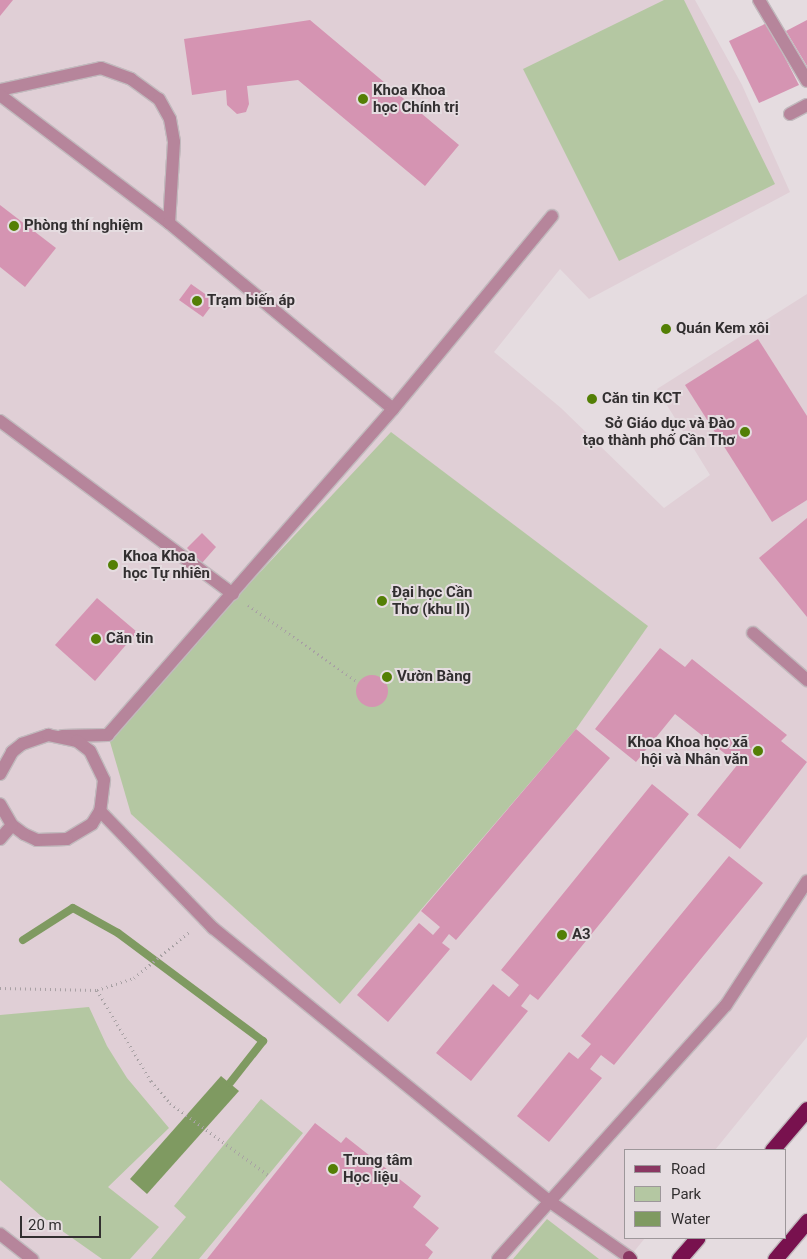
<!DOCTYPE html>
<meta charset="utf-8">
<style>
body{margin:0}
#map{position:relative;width:807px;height:1259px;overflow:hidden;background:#e5dce0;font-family:Roboto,sans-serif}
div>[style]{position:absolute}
.built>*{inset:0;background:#e0cfd6}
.green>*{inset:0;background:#b4c7a2}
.water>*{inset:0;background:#7f9a61}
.stream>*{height:8px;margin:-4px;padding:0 4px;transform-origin:4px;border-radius:4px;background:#7f9a61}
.building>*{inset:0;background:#d594b2}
.round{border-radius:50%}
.path>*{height:3px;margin-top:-1.5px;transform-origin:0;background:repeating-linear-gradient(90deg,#a8a1a4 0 1px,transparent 0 5px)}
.roads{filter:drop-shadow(1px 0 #c1b9bd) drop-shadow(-1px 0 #c1b9bd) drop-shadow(0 1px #c1b9bd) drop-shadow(0 -1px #c1b9bd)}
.lane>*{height:12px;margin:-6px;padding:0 6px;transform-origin:6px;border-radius:6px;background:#b6859b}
.street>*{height:12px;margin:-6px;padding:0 6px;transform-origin:6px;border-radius:6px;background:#b6859b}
.primary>*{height:12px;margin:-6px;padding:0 6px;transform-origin:6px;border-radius:6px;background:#8a3762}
.highway>*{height:15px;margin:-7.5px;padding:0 7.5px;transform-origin:7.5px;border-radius:7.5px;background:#78114e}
.dots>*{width:14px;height:14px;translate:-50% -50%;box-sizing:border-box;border:2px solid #e5dce0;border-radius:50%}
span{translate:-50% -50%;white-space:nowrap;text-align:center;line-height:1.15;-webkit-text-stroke:4px #e5dce0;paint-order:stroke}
.poi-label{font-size:15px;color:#322f30;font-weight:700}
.left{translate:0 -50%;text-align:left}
.right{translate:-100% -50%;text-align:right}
.legend{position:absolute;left:624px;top:1149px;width:162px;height:90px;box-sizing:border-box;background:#e5dce0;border:1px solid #9d979a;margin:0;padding:6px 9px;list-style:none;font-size:15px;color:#322f30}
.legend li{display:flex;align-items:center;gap:10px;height:25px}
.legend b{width:25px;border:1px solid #9d979a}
.scale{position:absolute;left:20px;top:1216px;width:81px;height:22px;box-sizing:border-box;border:2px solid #322f30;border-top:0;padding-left:6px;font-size:15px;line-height:18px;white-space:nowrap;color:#322f30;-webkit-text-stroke:4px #e5dce0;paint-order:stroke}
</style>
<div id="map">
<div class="built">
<i style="clip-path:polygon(0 0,695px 0,742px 85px,790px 192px,589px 299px,560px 269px,494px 352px,561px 408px,664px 508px,710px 475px,657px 389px,807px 294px,807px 1037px,715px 1150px,626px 1150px,626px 1238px,645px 1238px,628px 1259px,0 1259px)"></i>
</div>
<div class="green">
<i style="clip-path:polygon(664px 0,684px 0,775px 184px,619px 261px,523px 69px)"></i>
<i style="clip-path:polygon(391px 432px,648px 626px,576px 729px,340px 1004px,131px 814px,108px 735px)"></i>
<i style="clip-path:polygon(89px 1007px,107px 1046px,127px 1078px,169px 1128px,108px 1187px,159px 1227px,130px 1259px,102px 1259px,41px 1216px,0 1180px,0 1015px)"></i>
<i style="clip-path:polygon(261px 1099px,303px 1133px,199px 1259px,151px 1259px,186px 1217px,174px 1206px)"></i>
<i style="clip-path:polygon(547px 1219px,599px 1259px,513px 1259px)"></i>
</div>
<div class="water">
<i style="clip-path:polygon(221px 1076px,239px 1091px,147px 1194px,130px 1179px)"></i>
</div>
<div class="stream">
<i style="left:23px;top:940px;width:59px;rotate:-32.6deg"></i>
<i style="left:73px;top:908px;width:51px;rotate:29.1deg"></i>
<i style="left:118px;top:933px;width:181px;rotate:36.7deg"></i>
<i style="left:263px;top:1041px;width:53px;rotate:128.2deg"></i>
</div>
<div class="building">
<i style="clip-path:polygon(0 0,13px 0,0 16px)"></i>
<i style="clip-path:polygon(310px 20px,459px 145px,425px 186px,298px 80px,247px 86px,249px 104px,246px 112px,237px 114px,227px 105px,226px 90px,192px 95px,184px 39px)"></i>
<i style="clip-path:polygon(807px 20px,807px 66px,786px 31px)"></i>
<i style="clip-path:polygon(767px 23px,799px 85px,759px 103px,729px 41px)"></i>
<i style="clip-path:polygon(0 205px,56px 248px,25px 287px,0 267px)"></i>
<i style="clip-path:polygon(191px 284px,215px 301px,203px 317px,179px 300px)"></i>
<i style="clip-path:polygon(758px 339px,807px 416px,807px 500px,772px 522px,685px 385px)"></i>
<i style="clip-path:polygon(807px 518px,807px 617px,759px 558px)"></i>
<i style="clip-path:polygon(202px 533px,216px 547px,202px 563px,187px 548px)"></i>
<i style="clip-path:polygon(97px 598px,137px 632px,95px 681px,55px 645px)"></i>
<i style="clip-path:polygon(660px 648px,685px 667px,692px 659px,787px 735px,781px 741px,807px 762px,740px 849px,697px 815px,738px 764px,675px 714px,636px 762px,595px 729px)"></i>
<i class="round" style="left:356px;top:675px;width:32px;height:32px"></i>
<i style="clip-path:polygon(576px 729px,610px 758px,456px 940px,449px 934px,442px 943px,450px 949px,388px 1022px,357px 995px,419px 923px,433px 935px,440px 927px,421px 911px)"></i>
<i style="clip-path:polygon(652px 784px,689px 814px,538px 1000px,530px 994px,521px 1006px,528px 1011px,471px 1081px,436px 1053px,493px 984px,509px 997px,519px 985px,501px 970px)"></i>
<i style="clip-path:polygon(729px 856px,763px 883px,614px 1065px,601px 1055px,590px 1069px,602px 1078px,549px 1142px,517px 1116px,569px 1052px,578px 1059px,591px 1044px,581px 1036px)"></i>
<i style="clip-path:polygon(315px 1123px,341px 1143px,346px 1137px,421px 1196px,413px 1207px,439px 1228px,425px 1245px,433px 1252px,428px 1259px,207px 1259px)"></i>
</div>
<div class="path">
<i style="left:248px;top:605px;width:134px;rotate:35deg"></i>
<i style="left:0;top:988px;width:97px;rotate:1.2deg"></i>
<i style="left:97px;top:990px;width:39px;rotate:-18deg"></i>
<i style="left:134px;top:978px;width:73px;rotate:-40deg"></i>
<i style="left:97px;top:990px;width:106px;rotate:59.3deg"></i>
<i style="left:151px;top:1081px;width:29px;rotate:49deg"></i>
<i style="left:170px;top:1103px;width:122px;rotate:36.3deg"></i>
</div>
<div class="roads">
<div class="lane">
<i style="left:759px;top:0;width:94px;rotate:59.3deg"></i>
<i style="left:0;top:90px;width:103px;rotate:-12.3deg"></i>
<i style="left:101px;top:68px;width:32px;rotate:20deg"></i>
<i style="left:131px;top:79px;width:34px;rotate:36deg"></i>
<i style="left:159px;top:99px;width:23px;rotate:61deg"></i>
<i style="left:170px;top:119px;width:23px;rotate:80deg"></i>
<i style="left:174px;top:142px;width:81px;rotate:93.5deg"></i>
<i style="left:0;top:95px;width:212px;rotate:37.1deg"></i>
<i style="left:169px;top:223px;width:291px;rotate:39.7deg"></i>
<i style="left:393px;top:409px;width:433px;rotate:131.2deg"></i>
<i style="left:108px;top:735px;width:46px;rotate:178.8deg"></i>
<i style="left:393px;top:409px;width:250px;rotate:-50.5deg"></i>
<i style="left:0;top:421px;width:290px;rotate:36.6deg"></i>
<i style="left:753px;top:633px;width:72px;rotate:41deg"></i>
<i style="left:0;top:774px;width:25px;rotate:-61deg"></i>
<i style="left:12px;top:752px;width:13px;rotate:-39deg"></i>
<i style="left:22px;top:744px;width:28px;rotate:-19deg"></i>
<i style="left:48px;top:735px;width:30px;rotate:12deg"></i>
<i style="left:77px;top:741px;width:16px;rotate:38deg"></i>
<i style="left:90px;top:751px;width:32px;rotate:64deg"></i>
<i style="left:104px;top:780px;width:31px;rotate:97deg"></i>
<i style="left:100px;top:811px;width:15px;rotate:122deg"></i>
<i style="left:92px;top:824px;width:29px;rotate:149deg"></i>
<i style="left:67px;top:839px;width:30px;rotate:178deg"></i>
<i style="left:37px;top:840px;width:14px;rotate:-155deg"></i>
<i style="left:24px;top:834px;width:15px;rotate:-143deg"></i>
<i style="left:12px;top:825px;width:24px;rotate:-120deg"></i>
<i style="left:100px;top:811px;width:163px;rotate:46deg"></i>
<i style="left:213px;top:928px;width:433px;rotate:39.1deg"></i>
<i style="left:549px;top:1201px;width:98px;rotate:35deg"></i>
<i style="left:0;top:839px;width:18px;rotate:-49deg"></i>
<i style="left:498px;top:1259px;width:341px;rotate:-48.1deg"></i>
<i style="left:726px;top:1005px;width:148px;rotate:-56.8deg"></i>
</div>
<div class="street">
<i style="left:790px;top:114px;width:19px;rotate:-28deg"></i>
<i style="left:0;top:1234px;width:41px;rotate:38deg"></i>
</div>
<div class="primary">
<i style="left:629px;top:1257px;width:3px;rotate:45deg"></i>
</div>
<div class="highway">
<i style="left:772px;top:1150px;width:54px;rotate:-49.5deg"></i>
<i style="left:679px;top:1259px;width:28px;rotate:-49deg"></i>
<i style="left:775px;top:1259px;width:50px;rotate:-49.9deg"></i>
</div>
</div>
<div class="dots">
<i style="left:363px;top:99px;background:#537f05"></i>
<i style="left:14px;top:226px;background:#537f05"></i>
<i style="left:197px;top:301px;background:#537f05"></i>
<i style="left:666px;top:329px;background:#537f05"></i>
<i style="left:592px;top:399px;background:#537f05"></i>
<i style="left:745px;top:432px;background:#537f05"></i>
<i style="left:113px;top:565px;background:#537f05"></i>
<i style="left:382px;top:601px;background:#537f05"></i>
<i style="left:96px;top:639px;background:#537f05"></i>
<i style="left:387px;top:677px;background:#537f05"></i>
<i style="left:758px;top:751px;background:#537f05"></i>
<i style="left:562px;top:935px;background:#537f05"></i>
<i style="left:333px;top:1169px;background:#537f05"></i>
</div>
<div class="poi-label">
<span class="left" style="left:373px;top:99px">Khoa Khoa<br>học Chính trị</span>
<span class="left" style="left:24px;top:226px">Phòng thí nghiệm</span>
<span class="left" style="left:207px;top:301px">Trạm biến áp</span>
<span class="left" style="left:676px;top:329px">Quán Kem xôi</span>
<span class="left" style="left:602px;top:399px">Căn tin KCT</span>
<span class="right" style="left:735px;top:432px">Sở Giáo dục và Đào<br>tạo thành phố Cần Thơ</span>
<span class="left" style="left:123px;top:565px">Khoa Khoa<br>học Tự nhiên</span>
<span class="left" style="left:392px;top:601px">Đại học Cần<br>Thơ (khu II)</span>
<span class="left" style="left:106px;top:639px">Căn tin</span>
<span class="left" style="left:397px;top:677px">Vườn Bàng</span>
<span class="right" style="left:748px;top:751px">Khoa Khoa học xã<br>hội và Nhân văn</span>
<span class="left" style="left:572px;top:935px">A3</span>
<span class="left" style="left:343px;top:1169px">Trung tâm<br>Học liệu</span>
</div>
<ul class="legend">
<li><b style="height:6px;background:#8a3762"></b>Road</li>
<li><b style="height:14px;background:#b4c7a2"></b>Park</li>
<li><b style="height:14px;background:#7f9a61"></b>Water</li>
</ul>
<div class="scale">20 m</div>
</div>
